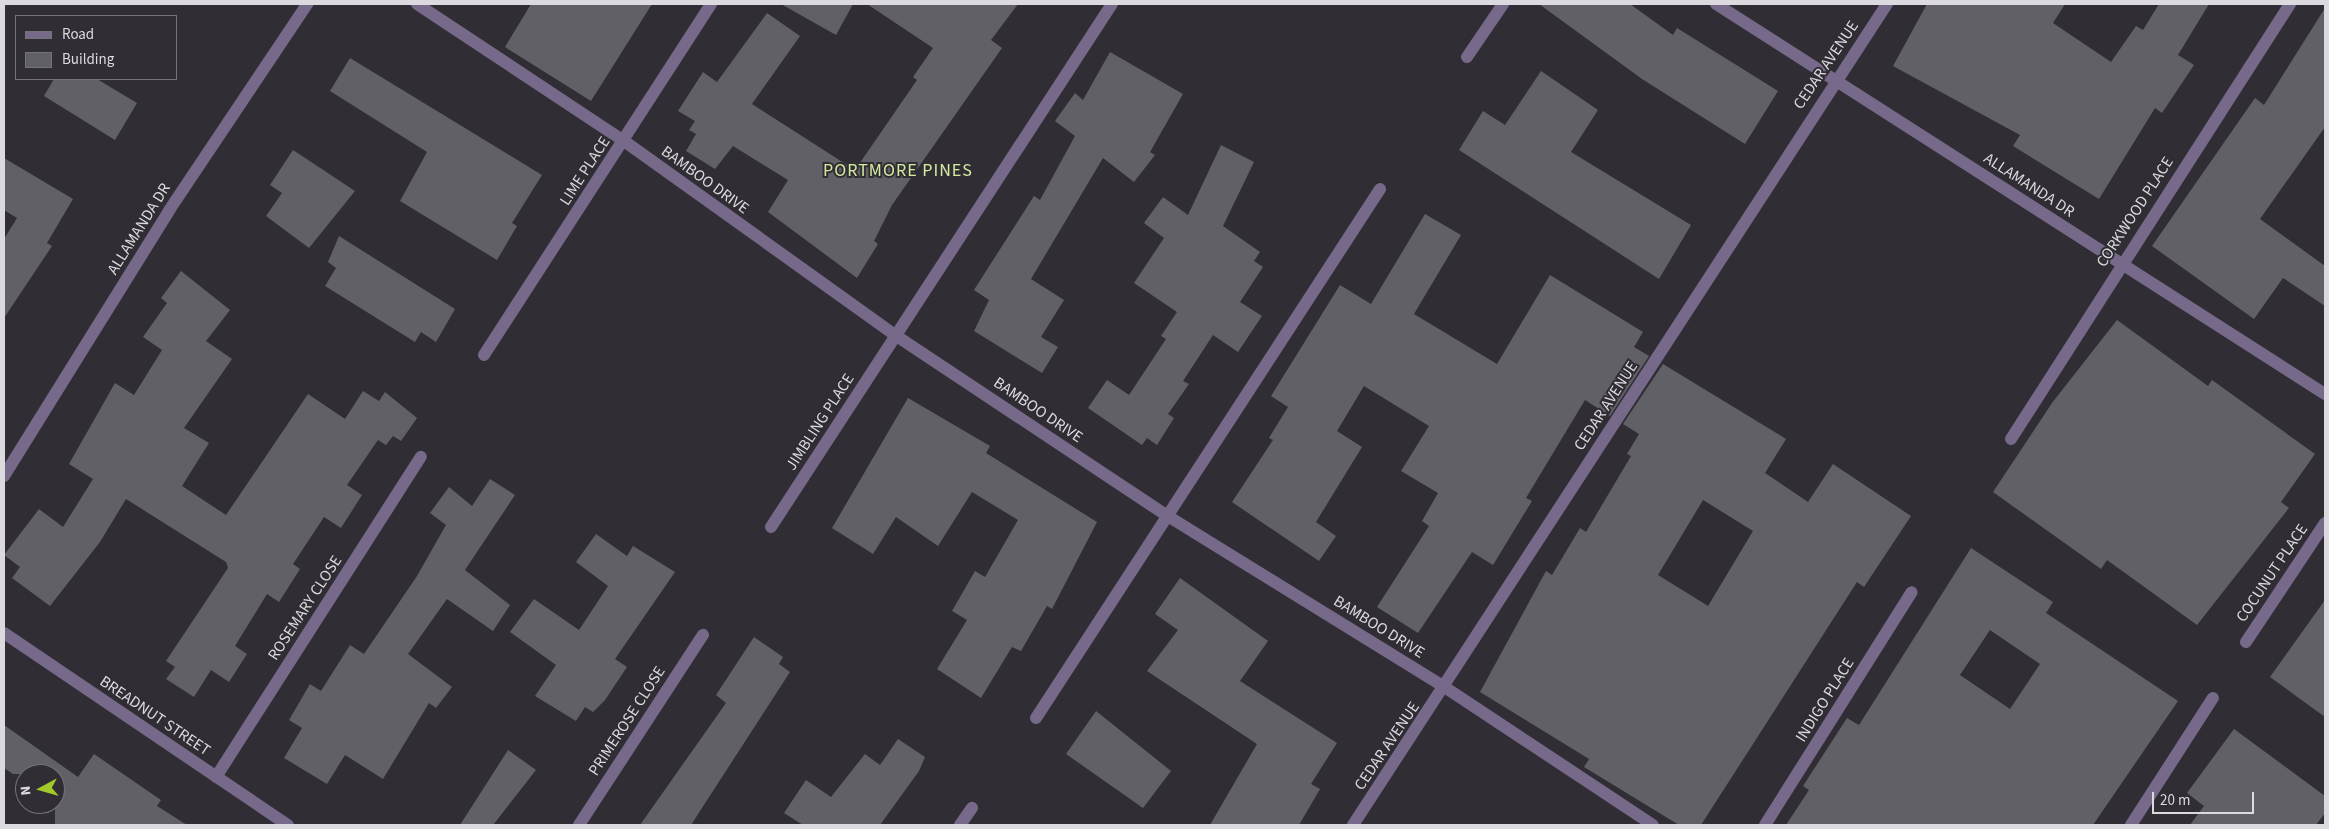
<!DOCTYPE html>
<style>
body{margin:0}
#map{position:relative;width:2329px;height:829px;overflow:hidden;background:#302e34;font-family:"Source Sans 3",sans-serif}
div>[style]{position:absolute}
.building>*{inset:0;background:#626067}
.minor>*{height:12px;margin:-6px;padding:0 6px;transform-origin:6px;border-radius:6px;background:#77698a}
span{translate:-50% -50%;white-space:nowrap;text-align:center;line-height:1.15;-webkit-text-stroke:4px #302e34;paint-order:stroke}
.street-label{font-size:16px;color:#dcdade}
.neighbourhood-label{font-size:18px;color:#d3eba1;letter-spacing:1px}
.frame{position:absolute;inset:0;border:5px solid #dcdade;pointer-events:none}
.legend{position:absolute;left:15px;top:15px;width:162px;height:65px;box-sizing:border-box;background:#302e34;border:1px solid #757378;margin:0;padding:6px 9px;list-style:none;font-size:15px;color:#dcdade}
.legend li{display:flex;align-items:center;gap:10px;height:25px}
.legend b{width:25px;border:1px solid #757378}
.north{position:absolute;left:15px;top:764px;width:50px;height:50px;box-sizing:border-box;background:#302e34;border:1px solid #757378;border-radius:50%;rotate:264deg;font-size:14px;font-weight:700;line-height:20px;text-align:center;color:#dcdade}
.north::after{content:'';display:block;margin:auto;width:18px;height:22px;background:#a2c929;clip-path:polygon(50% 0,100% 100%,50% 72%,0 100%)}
.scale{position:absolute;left:2152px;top:792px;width:102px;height:22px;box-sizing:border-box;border:2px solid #dcdade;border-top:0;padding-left:6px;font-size:15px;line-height:18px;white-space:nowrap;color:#dcdade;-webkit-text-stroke:4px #302e34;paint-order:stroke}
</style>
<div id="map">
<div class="building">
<i style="clip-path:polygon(531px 4px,652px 4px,591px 101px,505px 47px)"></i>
<i style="clip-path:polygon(781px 4px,853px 4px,836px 35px)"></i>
<i style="clip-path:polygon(867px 4px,1018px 4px,991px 40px,1002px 48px,892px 205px,874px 241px,878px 244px,857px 278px,768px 212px,788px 180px,733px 146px,715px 169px,686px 151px,696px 134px,689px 130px,695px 121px,678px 111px,703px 72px,717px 82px,767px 13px,800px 36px,752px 104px,855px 170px,917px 80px,913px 77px,933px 48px)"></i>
<i style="clip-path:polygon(1539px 4px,1630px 4px,1673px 35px,1677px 28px,1778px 91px,1745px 144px,1642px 79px)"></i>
<i style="clip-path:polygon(1927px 4px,2065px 4px,2053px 23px,2111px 62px,2136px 26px,2143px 30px,2159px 4px,2209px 4px,2178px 55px,2194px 65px,2162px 113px,2155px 108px,2099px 199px,2013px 146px,2020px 135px,1893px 66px)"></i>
<i style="clip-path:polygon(2325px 8px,2325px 127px,2260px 219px,2325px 266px,2325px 306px,2283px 278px,2254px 319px,2152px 246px,2255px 98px,2264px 105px)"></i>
<i style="clip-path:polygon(1110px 52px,1183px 94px,1150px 152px,1155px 155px,1134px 182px,1103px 158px,1031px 279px,1064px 300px,1041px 337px,1058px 347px,1042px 373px,974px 331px,989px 300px,974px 290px,1034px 196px,1040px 200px,1075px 136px,1055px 121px,1075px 93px,1083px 100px)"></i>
<i style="clip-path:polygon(350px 58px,542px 175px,512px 223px,517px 226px,497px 260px,400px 201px,427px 152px,330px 91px)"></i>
<i style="clip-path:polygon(1541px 71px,1598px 110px,1571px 152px,1691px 225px,1659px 279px,1459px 150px,1483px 111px,1505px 125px)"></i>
<i style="clip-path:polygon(54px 79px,97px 79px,137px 103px,115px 140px,44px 96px)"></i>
<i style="clip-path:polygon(1221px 145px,1254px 162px,1223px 226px,1260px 252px,1254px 261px,1263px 267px,1240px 302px,1262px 316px,1238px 352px,1213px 335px,1183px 381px,1189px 384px,1168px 414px,1174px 418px,1157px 445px,1147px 438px,1142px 445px,1088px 408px,1107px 380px,1129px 395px,1166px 339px,1161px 336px,1177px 312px,1134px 283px,1164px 238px,1144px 223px,1163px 197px,1188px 215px)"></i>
<i style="clip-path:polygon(293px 150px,355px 191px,309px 248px,266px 216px,282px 193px,270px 185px)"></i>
<i style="clip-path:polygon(4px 158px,73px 199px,47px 243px,52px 246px,4px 318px,4px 239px,17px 218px,4px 210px)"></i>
<i style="clip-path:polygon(1425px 214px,1461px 235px,1414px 314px,1497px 364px,1550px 275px,1643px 332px,1634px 347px,1649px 356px,1610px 416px,1585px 400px,1526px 498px,1532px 501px,1493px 565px,1472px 552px,1418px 633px,1377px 607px,1429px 526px,1422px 521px,1438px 493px,1401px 471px,1429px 426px,1364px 386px,1337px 431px,1362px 447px,1316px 522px,1336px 536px,1319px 561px,1232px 502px,1273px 440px,1269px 438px,1288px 407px,1271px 396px,1340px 285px,1371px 304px)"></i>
<i style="clip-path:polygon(339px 236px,455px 309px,436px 342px,421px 332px,415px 342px,325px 286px,336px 268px,328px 262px)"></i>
<i style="clip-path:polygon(181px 271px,230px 310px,206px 341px,232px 359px,184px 428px,209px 443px,182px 486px,226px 515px,308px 394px,345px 419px,363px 391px,379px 401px,385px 392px,417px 418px,401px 441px,393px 436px,386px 445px,378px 440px,347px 485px,362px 495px,341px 528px,324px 517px,293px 564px,300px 569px,279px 602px,267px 594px,235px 646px,247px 654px,229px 682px,211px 670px,194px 697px,166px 679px,175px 667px,166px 661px,228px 568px,226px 562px,126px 499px,100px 542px,50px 606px,12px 578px,20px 567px,4px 555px,39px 509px,63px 527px,93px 479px,69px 464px,115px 383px,134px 395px,162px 350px,143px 337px,167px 303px,161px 298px)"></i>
<i style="clip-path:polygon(2117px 320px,2208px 386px,2212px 380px,2315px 454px,2281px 502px,2289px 508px,2197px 625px,2107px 560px,2101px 569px,1993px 492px,2052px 403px)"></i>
<i style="clip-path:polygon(evenodd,1663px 364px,1786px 439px,1765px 473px,1808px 502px,1833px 464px,1911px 516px,1864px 587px,1857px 582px,1701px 825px,1679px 825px,1584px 767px,1589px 759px,1480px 692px,1546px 571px,1552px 575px,1580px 528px,1586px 532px,1631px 456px,1627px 454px,1639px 434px,1623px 424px,1663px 364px,1703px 500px,1753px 531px,1708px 606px,1658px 575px,1703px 500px)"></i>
<i style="clip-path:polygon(908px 398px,990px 446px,986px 453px,1097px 522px,1052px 609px,1047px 606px,1021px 651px,1012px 647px,981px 698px,937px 669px,967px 620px,952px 611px,975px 571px,985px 577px,1018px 520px,972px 492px,938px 546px,896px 517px,873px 554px,832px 528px)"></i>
<i style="clip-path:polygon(490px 479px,515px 495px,465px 570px,510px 605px,493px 631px,447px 599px,408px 654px,452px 687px,436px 708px,429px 703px,383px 779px,345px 755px,327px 784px,284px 758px,302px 728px,289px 720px,310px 684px,321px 691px,350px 645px,364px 654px,417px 576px,446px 525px,430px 513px,449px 487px,472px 506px)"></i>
<i style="clip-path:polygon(596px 534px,627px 556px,633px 546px,675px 572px,615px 659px,627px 667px,605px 700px,593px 712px,585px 707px,576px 721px,535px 696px,556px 665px,510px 632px,534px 599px,579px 630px,608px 586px,576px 562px)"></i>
<i style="clip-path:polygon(evenodd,1971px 548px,2053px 602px,2046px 613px,2178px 701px,2093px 825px,1786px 825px,1809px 790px,1803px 786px,1847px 718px,1859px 725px,1971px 548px,1990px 630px,2040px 664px,2010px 709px,1960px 675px,1990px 630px)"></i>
<i style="clip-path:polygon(1180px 578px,1268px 641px,1240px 681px,1337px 743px,1311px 784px,1320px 789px,1299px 825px,1210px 825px,1257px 744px,1147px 671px,1178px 630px,1155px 614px)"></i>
<i style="clip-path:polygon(2325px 600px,2325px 717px,2270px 677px)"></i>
<i style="clip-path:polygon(754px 637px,783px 657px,779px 664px,790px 672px,691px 825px,640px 825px,726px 703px,716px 695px)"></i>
<i style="clip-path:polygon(1096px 711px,1171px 771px,1143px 808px,1066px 754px)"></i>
<i style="clip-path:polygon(4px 725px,78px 777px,94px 754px,161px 800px,157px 806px,187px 825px,55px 825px,55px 774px,13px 774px,4px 768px)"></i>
<i style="clip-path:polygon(2234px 729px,2325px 796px,2325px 813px,2316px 825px,2190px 825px,2204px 806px,2187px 793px)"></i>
<i style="clip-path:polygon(898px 739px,925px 757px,919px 771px,880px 825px,803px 825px,784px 813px,806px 780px,831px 797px,865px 754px,880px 765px)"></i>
<i style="clip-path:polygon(508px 750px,536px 770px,493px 825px,460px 825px)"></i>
</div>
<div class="minor">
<i style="left:417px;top:4px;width:248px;rotate:33.5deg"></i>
<i style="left:624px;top:141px;width:333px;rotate:35.6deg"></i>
<i style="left:895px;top:335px;width:325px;rotate:33.6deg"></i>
<i style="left:1166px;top:515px;width:329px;rotate:31.7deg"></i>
<i style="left:1446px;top:688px;width:248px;rotate:33.5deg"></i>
<i style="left:1716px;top:4px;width:723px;rotate:32.64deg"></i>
<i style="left:1467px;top:57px;width:64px;rotate:-55.8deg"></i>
<i style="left:484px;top:355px;width:418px;rotate:-57.1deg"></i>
<i style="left:2011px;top:439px;width:517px;rotate:-57.32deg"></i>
<i style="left:4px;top:476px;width:314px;rotate:-58.1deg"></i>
<i style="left:170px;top:209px;width:247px;rotate:-56.2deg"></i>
<i style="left:771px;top:527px;width:624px;rotate:-56.9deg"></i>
<i style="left:4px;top:633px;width:343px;rotate:34.1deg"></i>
<i style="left:2246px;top:642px;width:143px;rotate:-56.4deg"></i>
<i style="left:1036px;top:718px;width:631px;rotate:-56.96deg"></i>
<i style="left:216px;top:777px;width:380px;rotate:-57.4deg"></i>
<i style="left:579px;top:825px;width:227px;rotate:-56.9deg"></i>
<i style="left:960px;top:825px;width:21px;rotate:-55deg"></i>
<i style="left:1353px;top:825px;width:979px;rotate:-56.96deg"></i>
<i style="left:1765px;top:825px;width:275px;rotate:-57.8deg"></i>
<i style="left:2131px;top:825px;width:151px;rotate:-57.2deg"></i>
</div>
<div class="street-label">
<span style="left:1826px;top:65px;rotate:-56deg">CEDAR AVENUE</span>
<span style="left:585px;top:171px;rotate:-57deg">LIME PLACE</span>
<span style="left:705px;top:180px;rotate:36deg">BAMBOO DRIVE</span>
<span style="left:2029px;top:185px;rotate:33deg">ALLAMANDA DR</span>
<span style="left:2135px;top:212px;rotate:-57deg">CORKWOOD PLACE</span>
<span style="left:139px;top:229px;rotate:-58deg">ALLAMANDA DR</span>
<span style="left:1606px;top:406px;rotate:-57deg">CEDAR AVENUE</span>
<span style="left:1038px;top:410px;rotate:34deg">BAMBOO DRIVE</span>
<span style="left:820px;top:422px;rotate:-57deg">JIMBLING PLACE</span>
<span style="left:2272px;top:573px;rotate:-56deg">COCUNUT PLACE</span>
<span style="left:305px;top:608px;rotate:-57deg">ROSEMARY CLOSE</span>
<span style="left:1379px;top:627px;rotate:32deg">BAMBOO DRIVE</span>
<span style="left:1825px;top:700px;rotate:-58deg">INDIGO PLACE</span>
<span style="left:155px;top:716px;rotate:34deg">BREADNUT STREET</span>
<span style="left:627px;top:721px;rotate:-57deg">PRIMEROSE CLOSE</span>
<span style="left:1387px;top:746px;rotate:-56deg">CEDAR AVENUE</span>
</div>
<div class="neighbourhood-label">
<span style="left:898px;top:171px">PORTMORE PINES</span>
</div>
<div class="frame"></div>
<ul class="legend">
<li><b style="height:6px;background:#77698a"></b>Road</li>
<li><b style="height:14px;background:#626067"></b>Building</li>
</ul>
<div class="north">N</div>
<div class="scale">20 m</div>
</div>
